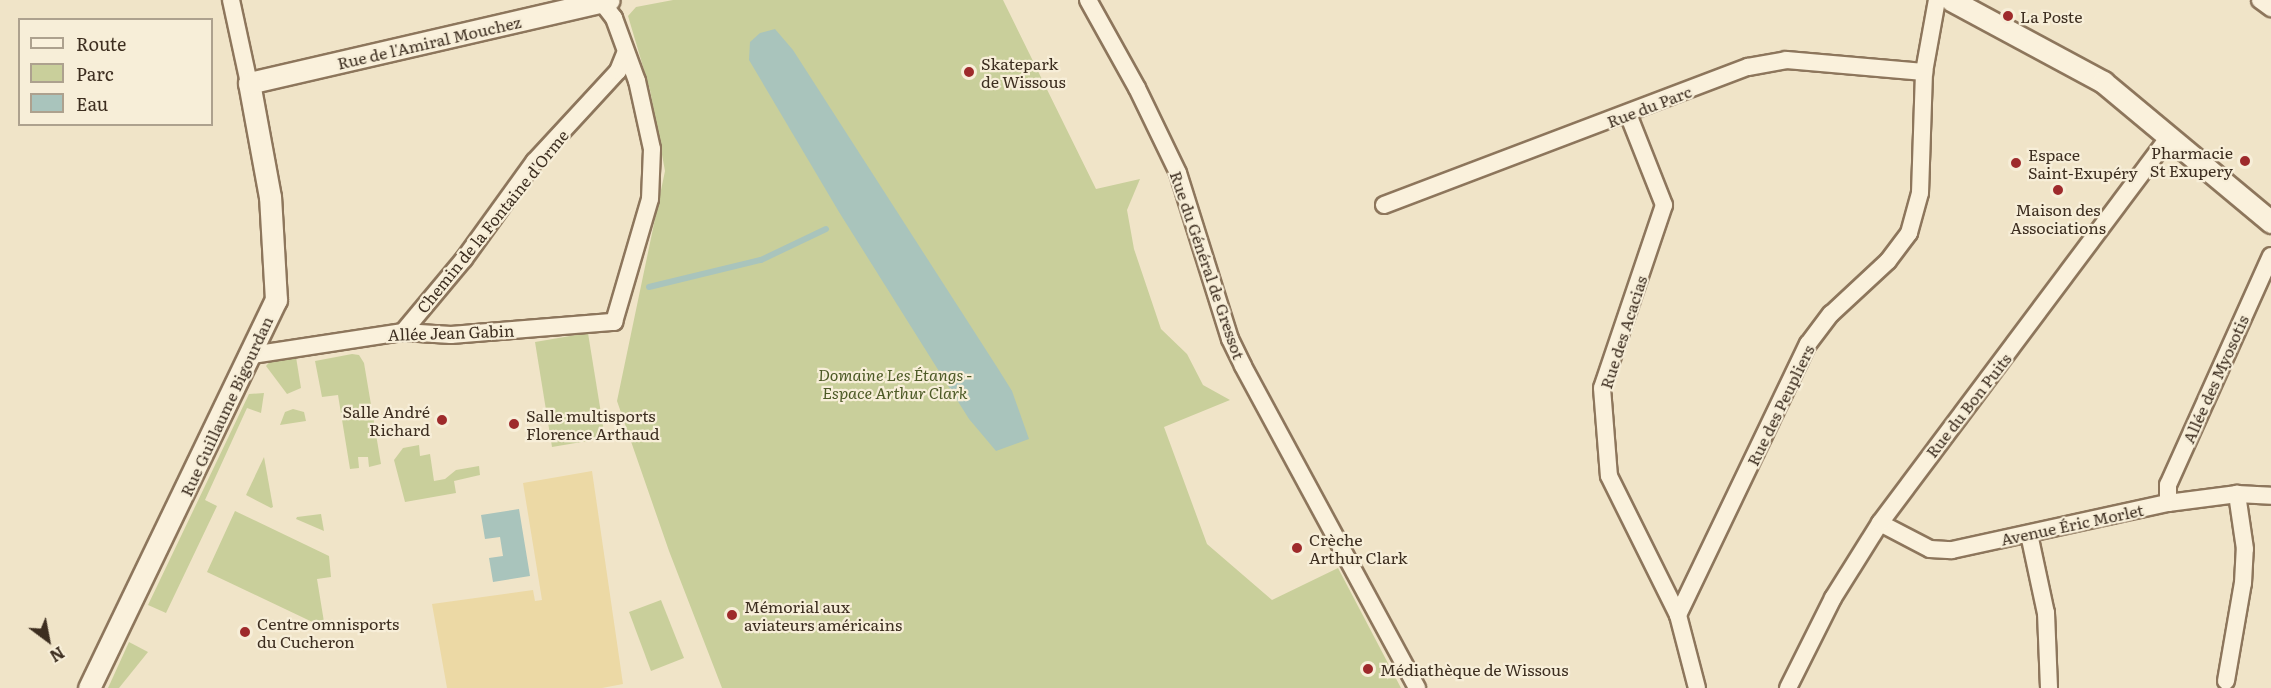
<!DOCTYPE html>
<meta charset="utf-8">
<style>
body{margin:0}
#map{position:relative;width:2271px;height:688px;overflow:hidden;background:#f0e4c8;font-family:Literata,serif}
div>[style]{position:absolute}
.green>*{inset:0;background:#c9cf9b}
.sand>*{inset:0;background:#ecd9a5}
.water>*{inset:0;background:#a9c4bc}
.stream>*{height:6px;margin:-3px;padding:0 3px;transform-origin:3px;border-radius:3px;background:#a9c4bc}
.roads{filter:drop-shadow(2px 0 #8d765c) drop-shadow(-2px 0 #8d765c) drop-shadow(0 2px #8d765c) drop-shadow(0 -2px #8d765c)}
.minor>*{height:16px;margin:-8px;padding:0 8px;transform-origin:8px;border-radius:8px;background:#faf1dc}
.tertiary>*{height:21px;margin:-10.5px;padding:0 10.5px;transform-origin:10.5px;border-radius:10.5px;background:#faf1dc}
.dots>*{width:16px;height:16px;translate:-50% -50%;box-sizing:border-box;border:3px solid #f7eed8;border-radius:50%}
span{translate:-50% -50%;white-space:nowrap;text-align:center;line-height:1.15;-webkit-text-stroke:4.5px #f7eed8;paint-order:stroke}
.poi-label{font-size:16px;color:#3d2e20}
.left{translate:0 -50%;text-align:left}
.right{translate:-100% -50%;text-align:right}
.street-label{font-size:16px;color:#3d2e20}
.park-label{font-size:16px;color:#4d5a26;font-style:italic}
.legend{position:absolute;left:18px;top:18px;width:195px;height:108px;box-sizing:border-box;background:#f7eed8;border:2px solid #ada18e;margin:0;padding:8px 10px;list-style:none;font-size:18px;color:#3d2e20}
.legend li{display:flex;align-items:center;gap:12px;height:30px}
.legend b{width:30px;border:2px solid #ada18e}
.north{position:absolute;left:18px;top:610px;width:60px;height:60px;-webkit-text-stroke:4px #f7eed8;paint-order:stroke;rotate:148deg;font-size:16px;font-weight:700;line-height:24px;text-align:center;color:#3d2e20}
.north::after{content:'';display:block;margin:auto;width:21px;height:27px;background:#3d2e20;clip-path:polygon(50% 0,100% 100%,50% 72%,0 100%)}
</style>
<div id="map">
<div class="green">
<i style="clip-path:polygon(673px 0,1003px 0,1096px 189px,1140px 179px,1127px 210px,1134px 249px,1161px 329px,1187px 354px,1203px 385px,1230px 400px,1164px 427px,1207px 544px,1272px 600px,1338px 568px,1401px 688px,722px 688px,669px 551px,617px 401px,665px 171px,650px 90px,628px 16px,636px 7px)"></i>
<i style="clip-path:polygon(588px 333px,605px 438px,552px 447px,535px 342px)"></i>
<i style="clip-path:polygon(352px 354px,359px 355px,364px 363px,381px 464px,369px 467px,368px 457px,358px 457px,359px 468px,350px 469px,338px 395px,322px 397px,315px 361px)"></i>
<i style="clip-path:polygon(296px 357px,301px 388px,287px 394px,266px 366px,271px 360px)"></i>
<i style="clip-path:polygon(264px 393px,261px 413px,247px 408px,205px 500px,217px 506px,166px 613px,148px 605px,249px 394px)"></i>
<i style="clip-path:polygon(293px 409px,304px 412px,306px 421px,280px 425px,285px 412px)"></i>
<i style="clip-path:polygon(419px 445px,420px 456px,430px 454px,434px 481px,445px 479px,456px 470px,479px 466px,480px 475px,454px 481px,456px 493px,405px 502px,394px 460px,403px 448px)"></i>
<i style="clip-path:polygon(264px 457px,273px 507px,271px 508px,246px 495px)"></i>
<i style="clip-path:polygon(235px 511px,329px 556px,331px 577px,317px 579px,325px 628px,207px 572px)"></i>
<i style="clip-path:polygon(321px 514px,324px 531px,296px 519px,297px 517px)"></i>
<i style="clip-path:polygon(661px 600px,684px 658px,651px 671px,629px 612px)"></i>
<i style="clip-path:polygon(129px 642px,148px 652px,119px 688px,108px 688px)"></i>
</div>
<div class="sand">
<i style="clip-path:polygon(592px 471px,623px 684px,602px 688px,447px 688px,432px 604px,533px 590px,535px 601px,542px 600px,523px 483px)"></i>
</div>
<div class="water">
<i style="clip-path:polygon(775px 29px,793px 50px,997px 367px,1012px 391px,1029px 439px,996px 451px,969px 419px,839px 212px,749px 60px,750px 42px,760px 33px)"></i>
<i style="clip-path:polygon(519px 509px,530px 576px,493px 582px,489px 558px,503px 556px,500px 537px,485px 539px,481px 515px)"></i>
</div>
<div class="stream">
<i style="left:649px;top:287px;width:115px;rotate:-13.6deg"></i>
<i style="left:761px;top:260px;width:72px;rotate:-25.5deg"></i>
</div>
<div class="roads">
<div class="minor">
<i style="left:231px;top:0;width:85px;rotate:77.8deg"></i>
<i style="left:1088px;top:0;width:101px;rotate:60.9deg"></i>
<i style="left:1137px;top:88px;width:94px;rotate:64.2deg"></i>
<i style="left:1178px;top:173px;width:174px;rotate:72.6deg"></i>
<i style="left:1230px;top:339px;width:30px;rotate:64deg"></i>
<i style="left:1243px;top:366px;width:366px;rotate:61.6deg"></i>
<i style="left:2260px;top:0;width:14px;rotate:36deg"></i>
<i style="left:1628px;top:114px;width:98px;rotate:68.4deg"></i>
<i style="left:1664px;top:205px;width:193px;rotate:108.7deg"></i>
<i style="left:1602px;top:388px;width:88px;rotate:85.5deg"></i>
<i style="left:1609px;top:476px;width:155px;rotate:63.6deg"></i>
<i style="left:1384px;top:205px;width:389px;rotate:-20.8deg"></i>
<i style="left:1748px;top:67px;width:39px;rotate:-10deg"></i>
<i style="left:1786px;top:60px;width:139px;rotate:5deg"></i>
<i style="left:403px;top:332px;width:95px;rotate:-50.1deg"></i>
<i style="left:464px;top:259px;width:120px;rotate:-54.2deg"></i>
<i style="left:534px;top:162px;width:124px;rotate:-47.3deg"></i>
<i style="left:618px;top:71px;width:18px;rotate:-68deg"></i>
<i style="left:252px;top:355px;width:153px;rotate:-8.7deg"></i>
<i style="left:403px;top:332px;width:48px;rotate:3.6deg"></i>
<i style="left:451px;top:335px;width:164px;rotate:-4.6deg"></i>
<i style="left:614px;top:322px;width:128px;rotate:-73.7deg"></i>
<i style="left:650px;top:199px;width:50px;rotate:-87.7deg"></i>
<i style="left:652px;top:149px;width:70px;rotate:-102.4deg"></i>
<i style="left:637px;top:81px;width:67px;rotate:-110.1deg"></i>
<i style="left:614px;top:18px;width:23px;rotate:-128deg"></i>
<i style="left:2168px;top:503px;width:18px;rotate:-90deg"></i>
<i style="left:2168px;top:485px;width:251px;rotate:-65.8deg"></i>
<i style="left:1880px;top:523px;width:56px;rotate:27.5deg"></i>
<i style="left:1930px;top:549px;width:22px;rotate:3deg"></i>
<i style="left:1952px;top:550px;width:221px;rotate:-12.3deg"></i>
<i style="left:2168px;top:503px;width:70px;rotate:-7.4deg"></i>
<i style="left:2237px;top:494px;width:34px;rotate:3deg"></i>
<i style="left:2029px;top:534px;width:81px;rotate:77.9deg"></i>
<i style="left:2046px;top:613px;width:75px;rotate:87.7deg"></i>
<i style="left:2226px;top:681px;width:99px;rotate:-80.2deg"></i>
<i style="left:2243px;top:583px;width:34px;rotate:-87deg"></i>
<i style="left:2245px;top:549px;width:56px;rotate:-98.3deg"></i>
<i style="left:1697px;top:688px;width:75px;rotate:-104.6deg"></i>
<i style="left:1678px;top:615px;width:301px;rotate:-64.4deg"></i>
<i style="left:1808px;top:344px;width:38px;rotate:-53deg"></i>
<i style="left:1831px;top:314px;width:78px;rotate:-42.9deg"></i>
<i style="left:1888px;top:261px;width:35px;rotate:-53deg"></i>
<i style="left:1909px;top:233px;width:41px;rotate:-74.6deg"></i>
<i style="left:1920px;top:193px;width:121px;rotate:-88.1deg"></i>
<i style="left:1924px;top:72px;width:73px;rotate:-79.8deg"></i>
<i style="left:1788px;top:688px;width:101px;rotate:-63.4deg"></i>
<i style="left:1833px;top:598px;width:89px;rotate:-57.9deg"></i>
<i style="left:1880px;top:523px;width:483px;rotate:-53.2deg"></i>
</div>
<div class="tertiary">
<i style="left:1951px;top:0;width:173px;rotate:28.3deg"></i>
<i style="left:2103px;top:82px;width:219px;rotate:39.8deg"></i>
<i style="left:89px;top:688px;width:431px;rotate:-64.3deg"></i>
<i style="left:276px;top:300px;width:103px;rotate:-93.3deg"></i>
<i style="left:270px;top:197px;width:116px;rotate:-100.4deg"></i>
<i style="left:249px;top:83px;width:369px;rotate:-13deg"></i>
</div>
</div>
<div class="dots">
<i style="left:2008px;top:16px;background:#9e2a2b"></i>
<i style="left:969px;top:72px;background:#9e2a2b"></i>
<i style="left:2245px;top:161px;background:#9e2a2b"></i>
<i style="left:2016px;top:163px;background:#9e2a2b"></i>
<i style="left:2058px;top:190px;background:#9e2a2b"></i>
<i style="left:442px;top:420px;background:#9e2a2b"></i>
<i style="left:514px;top:424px;background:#9e2a2b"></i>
<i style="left:1297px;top:548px;background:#9e2a2b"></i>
<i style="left:732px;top:615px;background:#9e2a2b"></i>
<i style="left:245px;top:632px;background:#9e2a2b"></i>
<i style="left:1368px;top:669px;background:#9e2a2b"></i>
</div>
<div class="poi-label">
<span class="left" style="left:2020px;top:16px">La Poste</span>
<span class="left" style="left:981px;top:72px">Skatepark<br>de Wissous</span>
<span class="right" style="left:2233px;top:161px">Pharmacie<br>St Exupery</span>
<span class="left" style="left:2028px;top:163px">Espace<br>Saint-Exupéry</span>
<span style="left:2058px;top:218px">Maison des<br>Associations</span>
<span class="right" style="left:430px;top:420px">Salle André<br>Richard</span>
<span class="left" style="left:526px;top:424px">Salle multisports<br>Florence Arthaud</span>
<span class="left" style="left:1309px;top:548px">Crèche<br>Arthur Clark</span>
<span class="left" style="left:744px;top:615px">Mémorial aux<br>aviateurs américains</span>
<span class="left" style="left:257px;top:632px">Centre omnisports<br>du Cucheron</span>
<span class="left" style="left:1380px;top:669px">Médiathèque de Wissous</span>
</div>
<div class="street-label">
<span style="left:429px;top:42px;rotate:-13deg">Rue de l'Amiral Mouchez</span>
<span style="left:1649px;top:106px;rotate:-21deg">Rue du Parc</span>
<span style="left:492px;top:221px;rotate:-51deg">Chemin de la Fontaine d'Orme</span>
<span style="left:1208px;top:265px;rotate:71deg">Rue du Général de Gressot</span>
<span style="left:451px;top:332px;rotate:-2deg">Allée Jean Gabin</span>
<span style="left:1623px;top:332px;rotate:-72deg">Rue des Acacias</span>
<span style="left:2215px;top:379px;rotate:-66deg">Allée des Myosotis</span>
<span style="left:1780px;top:405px;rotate:-64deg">Rue des Peupliers</span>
<span style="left:1968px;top:405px;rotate:-52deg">Rue du Bon Puits</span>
<span style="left:226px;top:406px;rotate:-65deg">Rue Guillaume Bigourdan</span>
<span style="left:2072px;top:524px;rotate:-12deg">Avenue Éric Morlet</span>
</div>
<div class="park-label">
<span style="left:895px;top:383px">Domaine Les Étangs -<br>Espace Arthur Clark</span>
</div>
<ul class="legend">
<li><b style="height:8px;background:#faf1dc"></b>Route</li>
<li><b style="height:16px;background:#c9cf9b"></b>Parc</li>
<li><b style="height:16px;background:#a9c4bc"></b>Eau</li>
</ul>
<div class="north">N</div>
</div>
